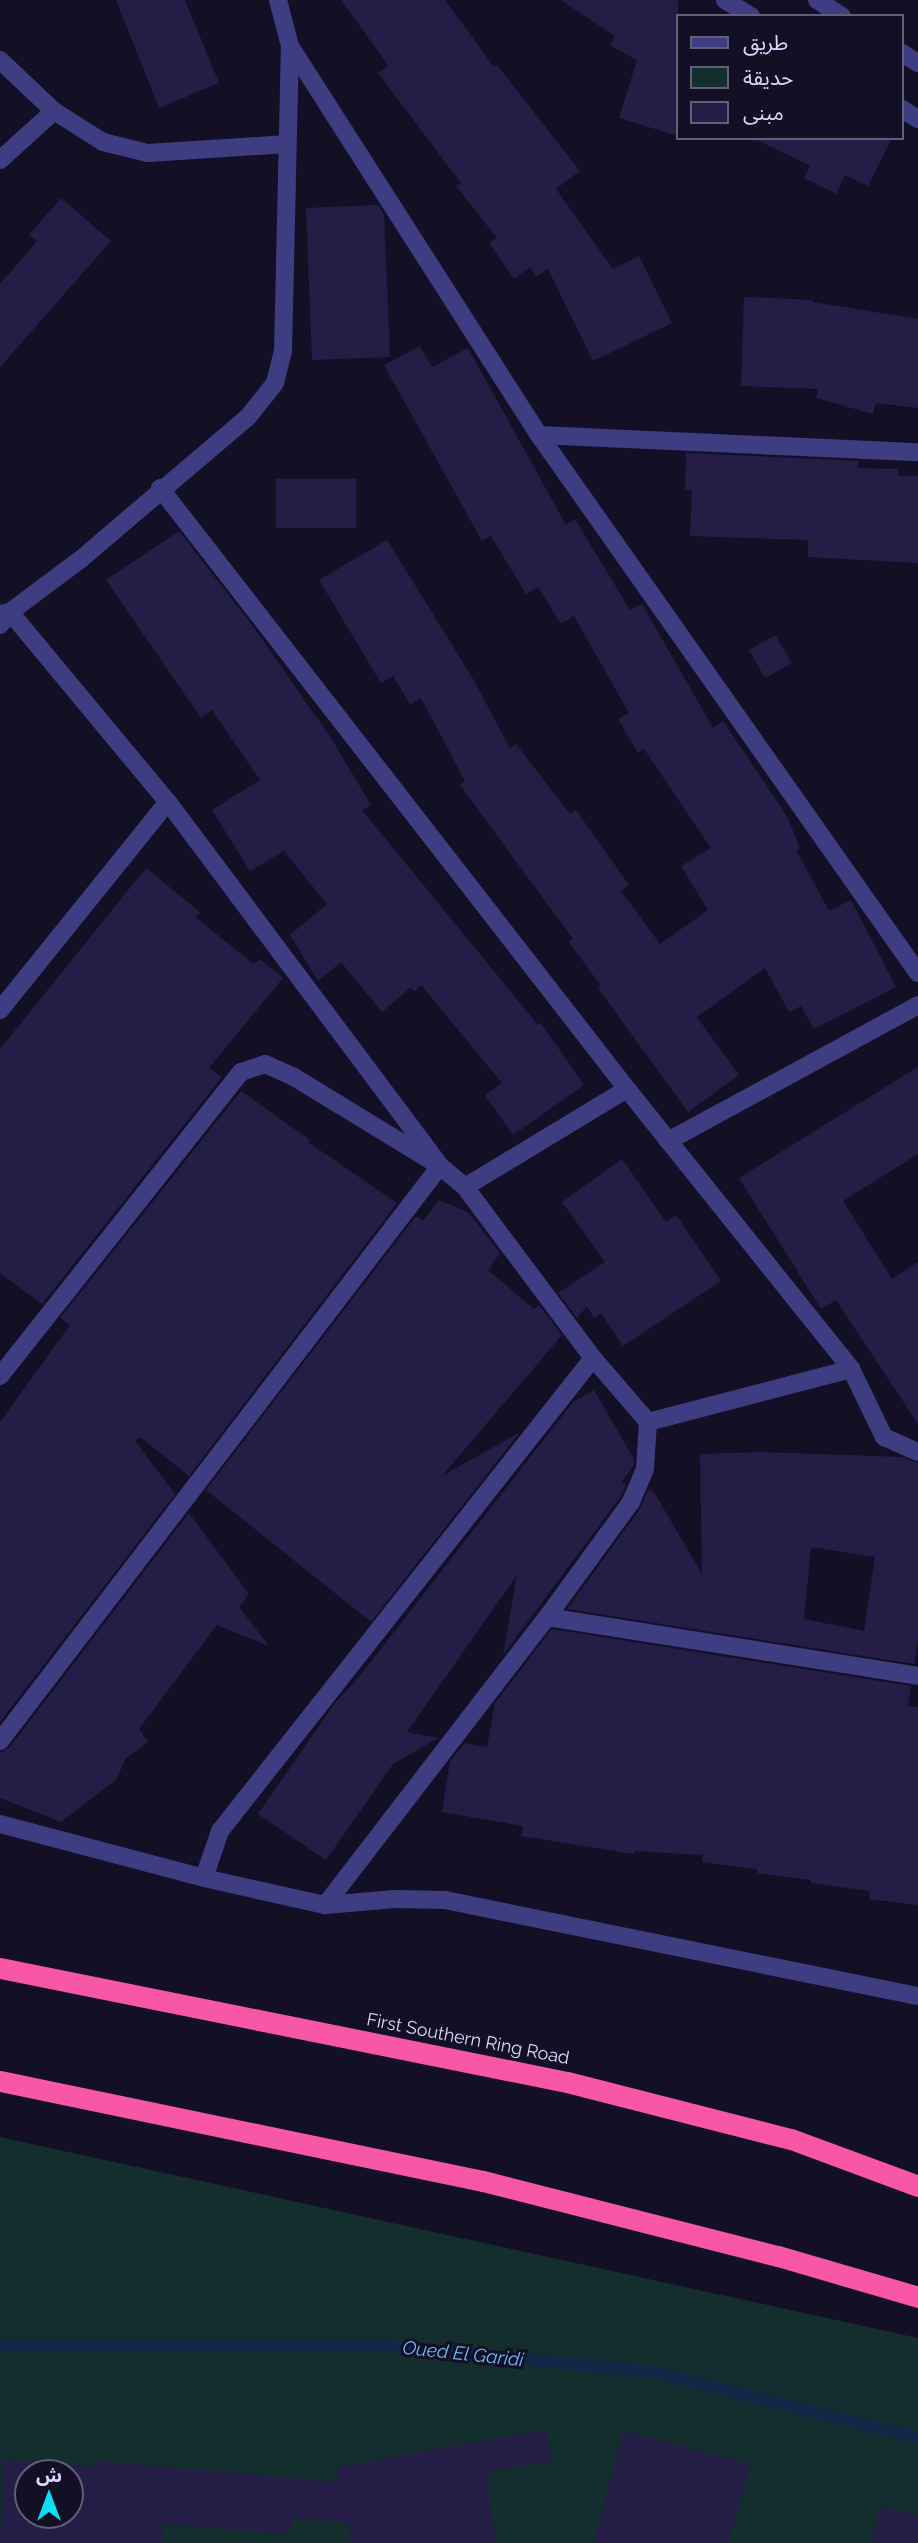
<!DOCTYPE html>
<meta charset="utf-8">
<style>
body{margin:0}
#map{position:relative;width:918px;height:2543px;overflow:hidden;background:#131025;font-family:Raleway,"Noto Sans Arabic",sans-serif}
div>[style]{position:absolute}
.green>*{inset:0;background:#132e2d}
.stream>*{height:12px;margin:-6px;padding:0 6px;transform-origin:6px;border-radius:6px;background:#112748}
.building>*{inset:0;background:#241d45}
.minor>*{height:18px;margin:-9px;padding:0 9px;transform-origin:9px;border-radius:9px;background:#3f3d81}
.tertiary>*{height:18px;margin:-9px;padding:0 9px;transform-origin:9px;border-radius:9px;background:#3f3d81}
.motorway>*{height:21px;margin:-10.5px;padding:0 10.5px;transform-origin:10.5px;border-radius:10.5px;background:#f757a6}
span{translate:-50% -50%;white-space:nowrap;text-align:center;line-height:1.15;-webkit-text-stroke:6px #131025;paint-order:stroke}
.street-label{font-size:18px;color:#dad6fd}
.water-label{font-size:19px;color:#69b8f8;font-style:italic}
.legend{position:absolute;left:676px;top:14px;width:228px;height:126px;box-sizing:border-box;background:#131025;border:2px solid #635f7b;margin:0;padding:9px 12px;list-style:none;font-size:21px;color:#dad6fd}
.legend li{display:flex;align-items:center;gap:14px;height:35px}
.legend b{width:35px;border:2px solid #635f7b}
.north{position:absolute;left:14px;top:2459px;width:70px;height:70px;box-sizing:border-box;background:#131025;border:2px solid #635f7b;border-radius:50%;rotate:0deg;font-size:19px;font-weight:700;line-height:28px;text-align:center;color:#dad6fd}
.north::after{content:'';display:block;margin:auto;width:24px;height:32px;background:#0ce0f3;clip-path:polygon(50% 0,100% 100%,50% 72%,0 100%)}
</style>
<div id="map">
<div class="green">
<i style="clip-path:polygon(evenodd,0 2137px,918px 2338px,918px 2543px,0 2543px,0 2137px,28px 2473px,70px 2473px,70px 2515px,28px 2515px,28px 2473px)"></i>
</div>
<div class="stream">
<i style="left:0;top:2345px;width:382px"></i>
<i style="left:382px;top:2345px;width:271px;rotate:5.7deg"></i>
<i style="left:652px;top:2372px;width:274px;rotate:13.9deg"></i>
</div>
<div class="building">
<i style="clip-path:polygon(116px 0,185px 0,219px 83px,159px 108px)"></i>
<i style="clip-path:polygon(341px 0,445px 0,494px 67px,497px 65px,580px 171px,556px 189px,613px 269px,639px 256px,672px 323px,593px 361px,548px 269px,536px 277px,530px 267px,514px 279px,489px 243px,497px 238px,456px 186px,461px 183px,378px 73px,388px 65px)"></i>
<i style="clip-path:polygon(561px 0,678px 0,678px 136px,619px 118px,637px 60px,610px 46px,615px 36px)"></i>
<i style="clip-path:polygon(753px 138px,892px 138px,868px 186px,845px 175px,836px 194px,804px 178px,810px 166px)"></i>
<i style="clip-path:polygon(61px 198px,111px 241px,0 367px,0 284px,37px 241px,29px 235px)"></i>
<i style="clip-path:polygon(378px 205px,384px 214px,390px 357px,312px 360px,306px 208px)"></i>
<i style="clip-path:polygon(744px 297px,813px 300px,813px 302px,918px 319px,918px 408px,876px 403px,873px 414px,816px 398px,818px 389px,741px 386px)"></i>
<i style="clip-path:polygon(420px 346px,432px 367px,468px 348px,566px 525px,575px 519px,630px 610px,642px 604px,713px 728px,723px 721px,787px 816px,800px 848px,796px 850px,829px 911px,851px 900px,896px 987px,814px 1029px,801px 1006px,789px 1012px,765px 968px,697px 1017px,739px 1075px,688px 1112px,598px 988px,601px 986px,569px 942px,573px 939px,460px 785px,465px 781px,421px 698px,410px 704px,393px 676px,381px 683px,319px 580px,387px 540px,472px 677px,510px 748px,516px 744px,570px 814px,576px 810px,629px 885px,621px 891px,660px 944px,708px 910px,681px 866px,711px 848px,644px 749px,638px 753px,618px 719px,629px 713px,574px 616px,561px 624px,538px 587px,526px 594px,491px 536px,482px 541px,384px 365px)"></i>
<i style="clip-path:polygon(686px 453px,859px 461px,857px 468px,898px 469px,898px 476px,918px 476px,918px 563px,808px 557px,808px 540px,690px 536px,692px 490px,685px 490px)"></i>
<i style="clip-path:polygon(276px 479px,356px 479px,356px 528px,276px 528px)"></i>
<i style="clip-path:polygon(179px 531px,252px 625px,331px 738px,371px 805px,362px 810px,538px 1025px,541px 1023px,584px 1085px,513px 1135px,485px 1095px,502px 1083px,421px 985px,415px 991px,411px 987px,382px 1012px,341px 962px,318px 981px,290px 935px,327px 904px,284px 851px,250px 871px,212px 810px,260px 780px,212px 710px,201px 718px,106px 580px)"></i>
<i style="clip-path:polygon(775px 635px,792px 663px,765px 678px,749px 650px)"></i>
<i style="clip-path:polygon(146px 868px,200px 912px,195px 917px,254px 964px,260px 959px,283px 978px,209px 1068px,222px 1077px,42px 1304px,0 1273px,0 1049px)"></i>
<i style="clip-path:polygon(918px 1067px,918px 1154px,843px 1201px,892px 1279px,918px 1262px,918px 1424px,836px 1300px,821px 1309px,739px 1178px)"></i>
<i style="clip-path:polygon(241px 1091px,310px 1140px,308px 1142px,397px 1203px,189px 1476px,140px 1437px,135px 1441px,175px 1494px,0 1722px,0 1422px,70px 1325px,60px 1318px)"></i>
<i style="clip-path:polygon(622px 1159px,666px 1222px,676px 1215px,721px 1281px,623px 1346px,601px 1313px,594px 1318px,587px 1306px,577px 1318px,558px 1293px,605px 1262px,562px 1202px)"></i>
<i style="clip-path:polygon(439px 1200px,468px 1212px,500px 1253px,488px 1270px,534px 1309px,539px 1305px,562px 1335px,442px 1476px,520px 1432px,371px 1622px,206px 1490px,416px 1216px,423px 1221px)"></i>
<i style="clip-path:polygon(594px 1390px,634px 1459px,634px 1465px,621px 1483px,626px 1484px,621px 1496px,503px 1655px,517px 1575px,407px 1732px,438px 1738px,393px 1764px,326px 1860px,258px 1814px,335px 1703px,359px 1677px,573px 1402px)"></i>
<i style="clip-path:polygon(evenodd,759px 1452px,902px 1457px,918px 1463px,918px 1639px,914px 1664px,567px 1609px,640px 1509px,648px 1490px,654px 1492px,702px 1574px,700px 1454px,759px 1452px,811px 1547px,875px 1557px,864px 1631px,804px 1619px,811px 1547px)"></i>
<i style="clip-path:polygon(189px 1513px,249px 1594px,239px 1607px,269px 1646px,217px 1625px,139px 1729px,148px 1742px,125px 1759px,117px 1779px,61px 1822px,0 1798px,0 1752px,9px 1748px)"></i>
<i style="clip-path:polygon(552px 1629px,911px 1686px,908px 1706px,918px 1707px,918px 1905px,869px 1899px,870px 1891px,811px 1883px,811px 1880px,757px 1873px,757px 1869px,702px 1862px,703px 1855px,635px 1851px,634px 1854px,521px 1836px,523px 1826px,442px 1812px,450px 1761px,465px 1743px,487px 1747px,495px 1703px)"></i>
<i style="clip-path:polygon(evenodd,546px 2430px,552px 2461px,486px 2472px,496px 2543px,351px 2543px,348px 2522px,292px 2518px,290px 2534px,163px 2524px,162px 2543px,0 2543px,3px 2459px,94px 2467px,95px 2461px,340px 2482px,337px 2467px,546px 2430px,28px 2473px,70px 2473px,70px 2515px,28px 2515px,28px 2473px)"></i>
<i style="clip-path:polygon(623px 2431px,751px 2464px,728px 2543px,594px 2543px)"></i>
<i style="clip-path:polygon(881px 2506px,918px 2516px,918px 2543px,870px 2543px)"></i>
</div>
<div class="minor">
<i style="left:290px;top:46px;width:462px;rotate:57.4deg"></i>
<i style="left:539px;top:435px;width:658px;rotate:54.84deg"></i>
<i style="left:0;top:60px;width:74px;rotate:43.4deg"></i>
<i style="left:54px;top:111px;width:58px;rotate:32.3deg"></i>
<i style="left:103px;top:142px;width:46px;rotate:13.7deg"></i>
<i style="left:148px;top:153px;width:139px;rotate:-3.7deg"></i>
<i style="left:0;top:160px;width:73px;rotate:-42.2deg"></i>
<i style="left:539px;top:435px;width:379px;rotate:2.6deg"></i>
<i style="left:160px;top:488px;width:761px;rotate:52.15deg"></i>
<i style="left:627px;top:1089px;width:359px;rotate:51.3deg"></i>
<i style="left:851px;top:1369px;width:76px;rotate:64.1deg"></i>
<i style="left:884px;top:1437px;width:37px;rotate:24deg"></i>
<i style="left:0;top:614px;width:10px;rotate:-11deg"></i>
<i style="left:10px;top:612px;width:89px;rotate:-36.7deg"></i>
<i style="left:81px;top:559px;width:219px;rotate:-40.4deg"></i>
<i style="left:248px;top:417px;width:43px;rotate:-51.5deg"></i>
<i style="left:275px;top:383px;width:32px;rotate:-76deg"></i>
<i style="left:283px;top:352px;width:306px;rotate:-88.7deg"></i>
<i style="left:290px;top:46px;width:48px;rotate:-104.6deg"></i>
<i style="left:0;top:625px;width:16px;rotate:-52deg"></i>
<i style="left:10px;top:612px;width:247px;rotate:50.3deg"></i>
<i style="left:168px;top:802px;width:454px;rotate:53.2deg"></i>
<i style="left:440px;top:1166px;width:33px;rotate:40deg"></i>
<i style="left:465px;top:1187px;width:214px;rotate:53.2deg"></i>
<i style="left:593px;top:1358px;width:84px;rotate:49.3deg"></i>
<i style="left:648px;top:1422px;width:47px;rotate:93.7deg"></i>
<i style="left:645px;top:1469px;width:36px;rotate:113deg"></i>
<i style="left:631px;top:1502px;width:142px;rotate:126.1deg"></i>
<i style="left:547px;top:1617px;width:364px;rotate:127.6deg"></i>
<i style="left:0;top:1010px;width:267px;rotate:-51.1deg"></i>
<i style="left:668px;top:1141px;width:285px;rotate:-28.5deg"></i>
<i style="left:465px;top:1187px;width:189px;rotate:-31.2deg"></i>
<i style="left:0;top:1376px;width:388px;rotate:-51.6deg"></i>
<i style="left:241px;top:1072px;width:25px;rotate:-18deg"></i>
<i style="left:265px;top:1064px;width:32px;rotate:24deg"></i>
<i style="left:294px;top:1077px;width:171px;rotate:31.4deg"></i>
<i style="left:440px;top:1166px;width:724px;rotate:127.42deg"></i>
<i style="left:648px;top:1422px;width:210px;rotate:-14.6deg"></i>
<i style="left:547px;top:1617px;width:376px;rotate:9deg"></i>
<i style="left:0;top:1824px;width:211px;rotate:14.8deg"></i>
<i style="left:204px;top:1878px;width:124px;rotate:12.6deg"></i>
<i style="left:325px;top:1905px;width:70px;rotate:-4.9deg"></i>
<i style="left:395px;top:1899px;width:50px;rotate:1.1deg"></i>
<i style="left:445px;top:1900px;width:483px;rotate:11.5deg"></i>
<i style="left:204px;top:1878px;width:50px;rotate:-71.2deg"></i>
<i style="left:220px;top:1831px;width:602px;rotate:-51.74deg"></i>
</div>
<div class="tertiary">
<i style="left:725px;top:0;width:31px;rotate:32deg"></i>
<i style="left:817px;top:0;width:30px;rotate:33deg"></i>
<i style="left:902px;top:53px;width:19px;rotate:32deg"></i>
<i style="left:902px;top:109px;width:19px;rotate:32deg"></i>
</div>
<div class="motorway">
<i style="left:0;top:1968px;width:578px;rotate:11.37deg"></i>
<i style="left:567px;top:2082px;width:231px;rotate:14.3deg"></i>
<i style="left:791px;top:2139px;width:135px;rotate:20.3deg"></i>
<i style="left:0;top:2081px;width:493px;rotate:11.7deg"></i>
<i style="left:483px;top:2181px;width:304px;rotate:14.3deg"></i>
<i style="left:778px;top:2256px;width:146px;rotate:16.3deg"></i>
</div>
<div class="street-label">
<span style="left:468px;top:2039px;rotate:11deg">First Southern Ring Road</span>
</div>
<div class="water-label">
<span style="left:463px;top:2354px;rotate:6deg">Oued El Garidi</span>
</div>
<ul class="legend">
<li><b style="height:9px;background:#3f3d81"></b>طريق</li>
<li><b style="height:19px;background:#132e2d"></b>حديقة</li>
<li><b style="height:19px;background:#241d45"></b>مبنى</li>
</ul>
<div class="north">ش</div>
</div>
